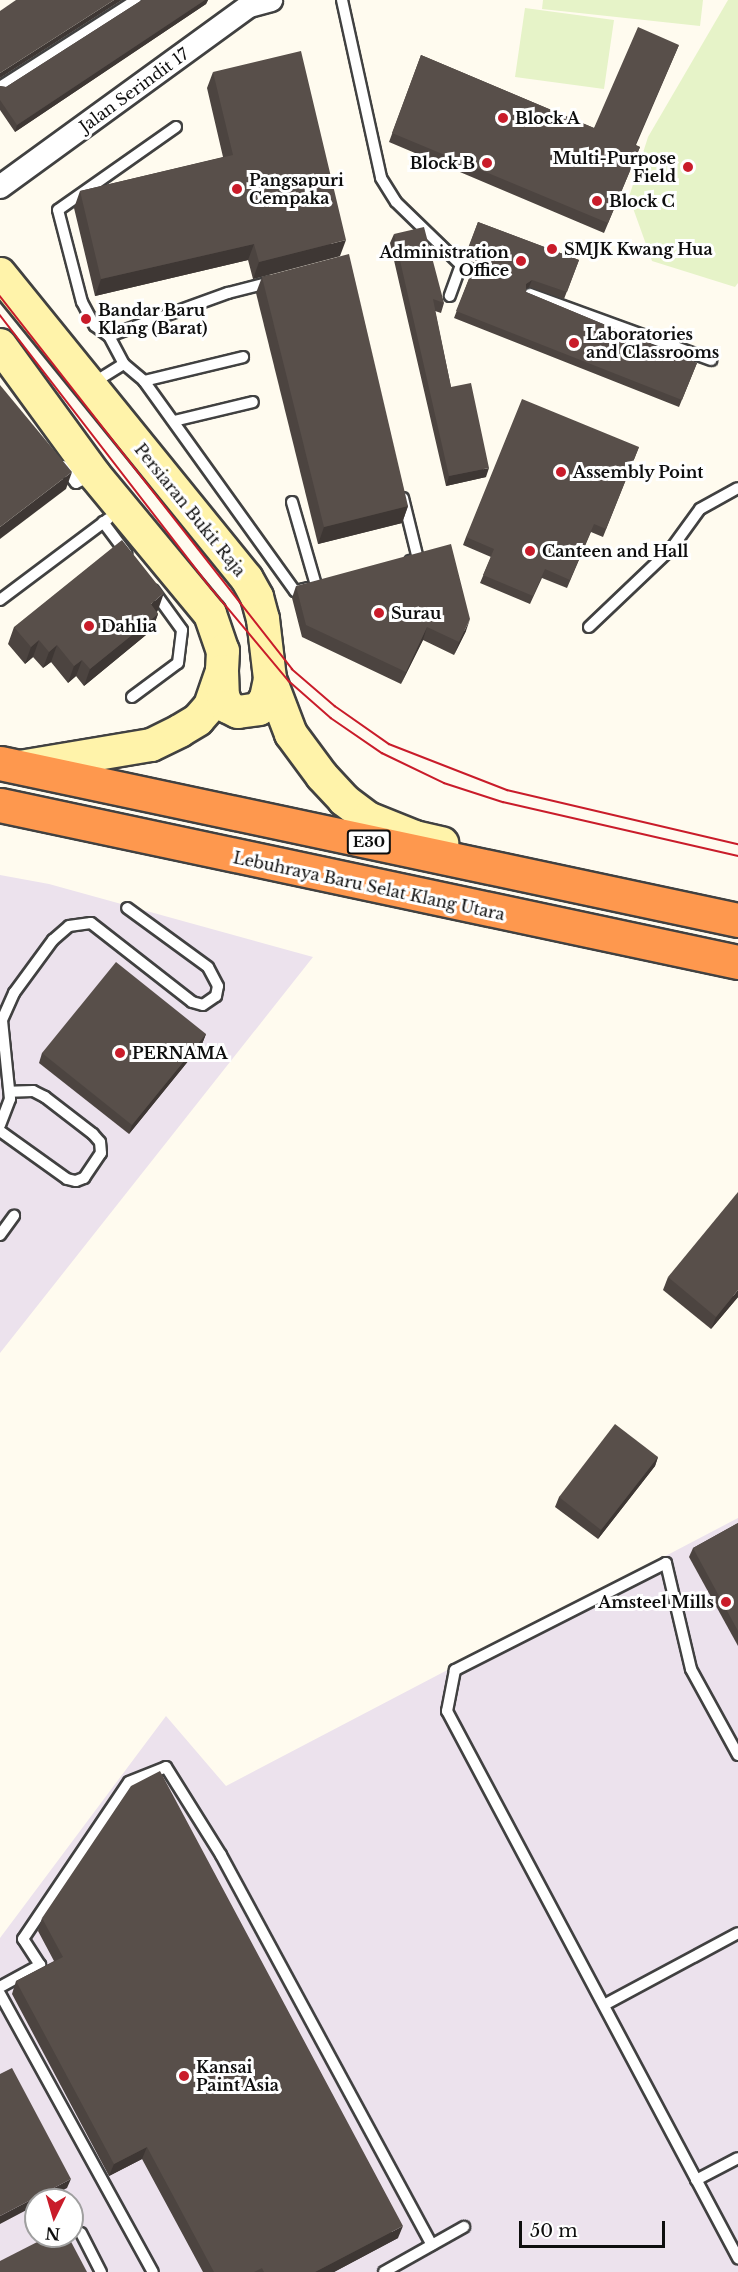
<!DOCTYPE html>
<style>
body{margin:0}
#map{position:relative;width:738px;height:2272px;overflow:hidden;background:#fffbef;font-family:"Libre Baskerville",serif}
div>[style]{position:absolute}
.industrial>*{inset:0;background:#ece2ed}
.pitch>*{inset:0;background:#e6f3c8}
.roads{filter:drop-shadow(2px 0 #414141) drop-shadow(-2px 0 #414141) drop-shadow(0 2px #414141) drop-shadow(0 -2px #414141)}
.lane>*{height:10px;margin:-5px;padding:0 5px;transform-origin:5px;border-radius:5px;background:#fff}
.street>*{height:22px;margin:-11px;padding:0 11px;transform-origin:11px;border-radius:11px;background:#fff}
.secondary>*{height:32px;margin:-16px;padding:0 16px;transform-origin:16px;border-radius:16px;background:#fff3aa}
.highway>*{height:33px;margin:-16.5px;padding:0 16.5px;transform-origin:16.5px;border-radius:16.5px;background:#fe984e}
.tram>*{height:1.5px;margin:-0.75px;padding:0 0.75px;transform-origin:0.75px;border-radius:0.75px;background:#c91c2a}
.wall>*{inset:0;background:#4c4440}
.shaded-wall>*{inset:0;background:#3e3734}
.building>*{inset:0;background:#584f4a}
.dots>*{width:16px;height:16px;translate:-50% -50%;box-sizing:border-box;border:3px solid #fff;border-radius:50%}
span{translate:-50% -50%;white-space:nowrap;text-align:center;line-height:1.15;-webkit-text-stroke:6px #fff;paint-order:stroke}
.shield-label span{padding:2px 4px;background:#fff;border:2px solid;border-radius:4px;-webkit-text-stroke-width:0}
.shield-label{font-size:15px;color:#0e0e0e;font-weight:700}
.street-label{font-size:16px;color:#0e0e0e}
.poi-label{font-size:16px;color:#0e0e0e;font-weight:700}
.left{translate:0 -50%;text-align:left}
.right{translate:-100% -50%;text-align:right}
.north{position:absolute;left:24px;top:2188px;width:60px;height:60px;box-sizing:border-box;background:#fff;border:2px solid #9f9f9f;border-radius:50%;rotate:185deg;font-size:16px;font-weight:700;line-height:24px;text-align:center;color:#0e0e0e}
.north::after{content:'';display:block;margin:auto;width:21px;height:27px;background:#c91c2a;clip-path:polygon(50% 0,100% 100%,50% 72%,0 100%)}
.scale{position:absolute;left:519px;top:2221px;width:146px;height:27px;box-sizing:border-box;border:3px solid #0e0e0e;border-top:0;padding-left:8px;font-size:18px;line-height:21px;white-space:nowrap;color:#0e0e0e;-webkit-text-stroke:4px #fff;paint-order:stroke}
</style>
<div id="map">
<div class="industrial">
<i style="clip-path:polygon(0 875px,49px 884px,313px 957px,0 1353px)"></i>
<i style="clip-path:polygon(evenodd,738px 1518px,738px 2272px,0 2272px,0 1938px,166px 1716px,226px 1786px,738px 1518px,36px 2200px,72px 2200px,72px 2236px,36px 2236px,36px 2200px)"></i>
</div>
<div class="pitch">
<i style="clip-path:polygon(543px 0,703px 0,700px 26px,542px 9px)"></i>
<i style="clip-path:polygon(728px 0,738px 0,738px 283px,735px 287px,652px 261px,629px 197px,648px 137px)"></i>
<i style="clip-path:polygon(525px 8px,614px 20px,604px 89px,515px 77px)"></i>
</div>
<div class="roads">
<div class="lane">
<i style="left:342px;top:0;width:182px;rotate:77.6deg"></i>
<i style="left:381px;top:178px;width:28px;rotate:58deg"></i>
<i style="left:396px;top:202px;width:91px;rotate:44.1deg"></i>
<i style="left:461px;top:265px;width:33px;rotate:110deg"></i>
<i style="left:0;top:87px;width:161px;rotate:-32.6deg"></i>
<i style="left:176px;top:127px;width:144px;rotate:144.9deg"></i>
<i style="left:58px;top:210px;width:95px;rotate:75.4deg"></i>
<i style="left:82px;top:302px;width:27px;rotate:62deg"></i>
<i style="left:95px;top:326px;width:17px;rotate:36deg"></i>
<i style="left:109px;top:336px;width:32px;rotate:62deg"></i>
<i style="left:124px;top:364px;width:26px;rotate:40deg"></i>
<i style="left:144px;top:381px;width:259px;rotate:54.3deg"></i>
<i style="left:295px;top:591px;width:13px;rotate:-13deg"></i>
<i style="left:461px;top:265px;width:32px;rotate:24deg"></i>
<i style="left:530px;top:294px;width:193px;rotate:20deg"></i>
<i style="left:109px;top:336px;width:127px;rotate:-19.9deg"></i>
<i style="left:228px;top:293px;width:44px;rotate:-14.3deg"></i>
<i style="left:144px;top:381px;width:102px;rotate:-13.6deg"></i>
<i style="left:93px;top:383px;width:36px;rotate:-32deg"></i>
<i style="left:174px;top:421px;width:81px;rotate:-13.5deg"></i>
<i style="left:63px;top:466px;width:21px;rotate:53deg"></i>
<i style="left:76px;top:483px;width:17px;rotate:-28deg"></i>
<i style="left:403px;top:498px;width:63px;rotate:76.2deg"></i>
<i style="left:418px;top:559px;width:8px;rotate:166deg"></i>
<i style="left:292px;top:502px;width:86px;rotate:73.9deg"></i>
<i style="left:103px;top:522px;width:39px;rotate:53deg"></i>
<i style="left:0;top:600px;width:135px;rotate:-36.9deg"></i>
<i style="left:589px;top:627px;width:113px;rotate:-43.6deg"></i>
<i style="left:671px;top:549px;width:49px;rotate:-54.1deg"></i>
<i style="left:700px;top:509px;width:43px;rotate:-28.9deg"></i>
<i style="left:132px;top:697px;width:57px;rotate:-36.5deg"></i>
<i style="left:178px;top:663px;width:33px;rotate:-83deg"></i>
<i style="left:182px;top:630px;width:49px;rotate:-125.9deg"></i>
<i style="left:0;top:1125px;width:28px;rotate:-69deg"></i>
<i style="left:10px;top:1099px;width:79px;rotate:-95.8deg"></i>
<i style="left:2px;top:1020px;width:30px;rotate:-66deg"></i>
<i style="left:14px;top:993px;width:66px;rotate:-53.7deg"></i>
<i style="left:53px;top:940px;width:21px;rotate:-41deg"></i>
<i style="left:69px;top:926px;width:22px;rotate:-8deg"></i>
<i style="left:91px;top:923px;width:128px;rotate:38deg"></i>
<i style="left:192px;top:1002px;width:11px;rotate:15deg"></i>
<i style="left:203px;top:1005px;width:16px;rotate:-35deg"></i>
<i style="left:216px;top:996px;width:10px;rotate:-79deg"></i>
<i style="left:218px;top:986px;width:21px;rotate:-118deg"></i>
<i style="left:208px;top:967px;width:100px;rotate:-143.9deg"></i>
<i style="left:0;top:1131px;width:82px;rotate:35.6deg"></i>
<i style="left:67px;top:1179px;width:9px;rotate:13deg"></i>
<i style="left:76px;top:1181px;width:9px;rotate:-21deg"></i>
<i style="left:84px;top:1178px;width:30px;rotate:-56deg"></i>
<i style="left:101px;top:1153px;width:11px;rotate:-95deg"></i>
<i style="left:100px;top:1142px;width:11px;rotate:-131deg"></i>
<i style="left:93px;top:1134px;width:61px;rotate:-142.4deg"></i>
<i style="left:45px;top:1097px;width:13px;rotate:-153deg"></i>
<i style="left:33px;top:1091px;width:23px;rotate:178deg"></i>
<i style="left:0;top:1235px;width:24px;rotate:-54deg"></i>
<i style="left:738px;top:1755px;width:98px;rotate:-118.7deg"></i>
<i style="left:691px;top:1669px;width:109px;rotate:-103.3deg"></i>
<i style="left:666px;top:1563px;width:237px;rotate:153.1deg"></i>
<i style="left:455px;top:1670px;width:42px;rotate:101deg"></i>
<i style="left:447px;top:1711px;width:620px;rotate:61.99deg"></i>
<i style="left:0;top:1987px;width:46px;rotate:-28.8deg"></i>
<i style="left:40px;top:1965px;width:31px;rotate:-123deg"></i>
<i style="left:23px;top:1939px;width:189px;rotate:-56deg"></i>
<i style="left:129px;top:1782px;width:40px;rotate:-22deg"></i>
<i style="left:166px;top:1767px;width:104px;rotate:58deg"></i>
<i style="left:221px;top:1855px;width:443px;rotate:61.6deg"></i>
<i style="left:0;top:1994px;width:317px;rotate:61.2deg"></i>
<i style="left:604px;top:2005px;width:152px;rotate:-28.2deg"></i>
<i style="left:696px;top:2180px;width:47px;rotate:-27.6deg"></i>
<i style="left:81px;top:2233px;width:44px;rotate:62.9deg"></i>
<i style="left:384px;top:2272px;width:92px;rotate:-29.4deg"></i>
</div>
<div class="street">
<i style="left:0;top:187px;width:308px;rotate:-36deg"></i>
<i style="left:249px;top:6px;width:23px;rotate:-15deg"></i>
</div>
<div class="secondary">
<i style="left:0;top:274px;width:392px;rotate:51deg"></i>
<i style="left:247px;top:579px;width:21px;rotate:61deg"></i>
<i style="left:257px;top:597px;width:23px;rotate:75deg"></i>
<i style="left:263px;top:619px;width:60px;rotate:83.3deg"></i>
<i style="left:270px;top:679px;width:59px;rotate:69.1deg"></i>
<i style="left:291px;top:734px;width:52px;rotate:53.6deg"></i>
<i style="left:322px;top:776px;width:33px;rotate:47deg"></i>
<i style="left:344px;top:800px;width:30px;rotate:37deg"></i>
<i style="left:368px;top:818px;width:51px;rotate:22deg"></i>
<i style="left:415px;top:837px;width:28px;rotate:13deg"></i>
<i style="left:0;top:345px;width:160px;rotate:53.9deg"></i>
<i style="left:94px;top:474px;width:182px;rotate:50.4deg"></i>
<i style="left:210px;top:614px;width:39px;rotate:71deg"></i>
<i style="left:223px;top:651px;width:20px;rotate:93deg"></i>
<i style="left:222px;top:671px;width:37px;rotate:109deg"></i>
<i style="left:210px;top:706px;width:18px;rotate:131deg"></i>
<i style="left:198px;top:720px;width:21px;rotate:149deg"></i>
<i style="left:180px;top:731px;width:32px;rotate:154deg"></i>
<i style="left:151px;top:745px;width:133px;rotate:170.5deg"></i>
<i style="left:222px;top:671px;width:25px;rotate:88deg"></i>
<i style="left:223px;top:696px;width:12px;rotate:66deg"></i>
<i style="left:228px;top:707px;width:11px;rotate:27deg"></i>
<i style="left:238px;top:712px;width:21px;rotate:-8deg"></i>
<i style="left:259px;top:709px;width:13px;rotate:-58deg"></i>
<i style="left:266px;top:698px;width:19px;rotate:-78deg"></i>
</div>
<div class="highway">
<i style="left:0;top:763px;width:755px;rotate:12.01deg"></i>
<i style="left:0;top:805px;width:755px;rotate:12.01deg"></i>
</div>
</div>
<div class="tram">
<i style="left:0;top:296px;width:474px;rotate:51.9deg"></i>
<i style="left:292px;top:669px;width:57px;rotate:40.7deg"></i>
<i style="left:335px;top:706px;width:66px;rotate:35.1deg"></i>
<i style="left:389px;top:744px;width:127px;rotate:21.3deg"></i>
<i style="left:507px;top:790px;width:237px;rotate:13.2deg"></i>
<i style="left:0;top:315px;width:346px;rotate:52.3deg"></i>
<i style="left:212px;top:589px;width:120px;rotate:50.1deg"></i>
<i style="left:289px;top:681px;width:56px;rotate:41.4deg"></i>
<i style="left:331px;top:718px;width:62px;rotate:34.5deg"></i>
<i style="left:382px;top:753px;width:69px;rotate:25.8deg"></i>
<i style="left:444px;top:783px;width:62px;rotate:17.9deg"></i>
<i style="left:503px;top:802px;width:241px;rotate:12.9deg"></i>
</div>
<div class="wall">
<i style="clip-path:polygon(142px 0,208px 0,206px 4px,15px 132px,0 110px,0 86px,6px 87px)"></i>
<i style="clip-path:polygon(679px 45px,636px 145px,640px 147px,604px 233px,389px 142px,421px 55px,594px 128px)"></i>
<i style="clip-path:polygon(213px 72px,340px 256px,253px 279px,248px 260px,95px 296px,74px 208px,80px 191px,223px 157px,207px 88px)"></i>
<i style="clip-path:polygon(478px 222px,579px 260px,564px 299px,529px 287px,526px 289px,526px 292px,697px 363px,679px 407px,454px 318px,472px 271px,493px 279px,496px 276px,496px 273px,466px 255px)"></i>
<i style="clip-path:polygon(394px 234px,444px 303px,441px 313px,435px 311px,451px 387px,486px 477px,446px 486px,390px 243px)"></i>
<i style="clip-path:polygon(262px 277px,408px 506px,402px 523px,318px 544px,256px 293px)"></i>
<i style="clip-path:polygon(639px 447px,603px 537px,591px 532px,567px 588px,542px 578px,530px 604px,480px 583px,491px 557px,463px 545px,466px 537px)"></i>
<i style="clip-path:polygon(296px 586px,466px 631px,454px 655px,423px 640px,401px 684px,302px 637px,292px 598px)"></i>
<i style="clip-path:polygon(158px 610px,157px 612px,158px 614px,152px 630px,84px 686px,76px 676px,68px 683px,51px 662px,43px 668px,33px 657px,25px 664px,8px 644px,14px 627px)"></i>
<i style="clip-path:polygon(206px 1034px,202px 1044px,129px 1134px,39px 1063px,42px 1053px)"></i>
<i style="clip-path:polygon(668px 1277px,738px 1297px,711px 1329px,663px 1290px)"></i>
<i style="clip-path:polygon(658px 1457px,655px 1466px,598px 1539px,555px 1507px,559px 1497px)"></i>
<i style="clip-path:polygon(738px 1523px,738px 1646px,689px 1557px,693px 1548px)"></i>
<i style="clip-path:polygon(42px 1918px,398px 2238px,334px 2272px,203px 2272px,142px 2159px,109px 2176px,12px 1994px,16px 1981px,54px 1961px,38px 1931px)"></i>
</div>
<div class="shaded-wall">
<i style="clip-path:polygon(114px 0,122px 0,0 78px,0 73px)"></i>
<i style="clip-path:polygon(205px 0,208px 0,206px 4px,15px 132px,17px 125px)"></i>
<i style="clip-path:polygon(346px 240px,340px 256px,253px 279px,259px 262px)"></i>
<i style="clip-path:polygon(254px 244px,248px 260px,95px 296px,101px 279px)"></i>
<i style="clip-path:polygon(532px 280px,529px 287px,523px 291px,526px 284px)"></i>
<i style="clip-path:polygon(489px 468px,486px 477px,446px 486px,449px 476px)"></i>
<i style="clip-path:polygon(72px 472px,66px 489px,0 539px,0 527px)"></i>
<i style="clip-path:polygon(408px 506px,402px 523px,318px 544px,324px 527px)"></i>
<i style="clip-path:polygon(164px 593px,158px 610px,145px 621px,151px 604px)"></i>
<i style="clip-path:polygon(158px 614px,152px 630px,84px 686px,90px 669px)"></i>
<i style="clip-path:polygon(470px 619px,466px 631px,454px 655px,459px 642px)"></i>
<i style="clip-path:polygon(427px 627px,423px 640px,401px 684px,406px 672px)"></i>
<i style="clip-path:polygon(39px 640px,33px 657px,25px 664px,31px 647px)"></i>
<i style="clip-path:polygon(57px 645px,51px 662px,43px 668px,49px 652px)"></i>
<i style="clip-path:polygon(82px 660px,76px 676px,68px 683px,74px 666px)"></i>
<i style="clip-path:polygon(206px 1034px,202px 1044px,129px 1134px,132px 1125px)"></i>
<i style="clip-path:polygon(738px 1290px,738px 1297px,711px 1329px,716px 1317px)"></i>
<i style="clip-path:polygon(658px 1457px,655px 1466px,598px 1539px,601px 1530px)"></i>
<i style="clip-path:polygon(147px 2147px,142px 2159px,109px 2176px,114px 2164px)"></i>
<i style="clip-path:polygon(71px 2179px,67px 2188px,45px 2200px,36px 2200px,36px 2205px,0 2224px,0 2216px)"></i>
<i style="clip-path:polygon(403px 2226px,398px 2238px,334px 2272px,315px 2272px)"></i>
</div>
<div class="building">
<i style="clip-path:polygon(16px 0,114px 0,0 73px,0 11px)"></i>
<i style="clip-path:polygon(142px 0,205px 0,17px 125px,0 100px,0 86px,6px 87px)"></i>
<i style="clip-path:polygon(638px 27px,679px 45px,635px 145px,640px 147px,608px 223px,392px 133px,421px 55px,594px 128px)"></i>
<i style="clip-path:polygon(301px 51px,346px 240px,259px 262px,254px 244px,101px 279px,80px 191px,233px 155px,213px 72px)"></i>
<i style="clip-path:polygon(478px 222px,579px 260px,567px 292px,532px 280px,526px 284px,526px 292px,697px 363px,682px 400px,456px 311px,472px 271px,493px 279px,499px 274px,498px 267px,468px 248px)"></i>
<i style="clip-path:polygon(424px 227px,444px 303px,433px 299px,451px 387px,471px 383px,489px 468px,449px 476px,394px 234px)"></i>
<i style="clip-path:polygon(349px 254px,408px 506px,324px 527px,262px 277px)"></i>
<i style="clip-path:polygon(0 385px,72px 472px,0 527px)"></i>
<i style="clip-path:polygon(522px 399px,639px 447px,606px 529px,594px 524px,570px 580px,545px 569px,533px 596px,483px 575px,494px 549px,466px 537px)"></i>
<i style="clip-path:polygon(122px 540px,164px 593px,151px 604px,158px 614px,90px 669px,82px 660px,74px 666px,57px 645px,49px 652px,39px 640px,31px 647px,14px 627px)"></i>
<i style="clip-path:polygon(451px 544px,470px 619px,459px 642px,427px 627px,406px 672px,306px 625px,296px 586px)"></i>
<i style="clip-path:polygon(116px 962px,206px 1034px,132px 1125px,42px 1053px)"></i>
<i style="clip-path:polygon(738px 1192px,738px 1290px,716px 1317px,668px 1277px)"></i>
<i style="clip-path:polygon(615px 1424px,658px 1457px,601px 1530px,559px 1497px)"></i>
<i style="clip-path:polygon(738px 1523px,738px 1631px,693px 1548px)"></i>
<i style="clip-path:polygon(160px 1771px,403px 2226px,315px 2272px,264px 2272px,262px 2268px,254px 2272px,214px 2272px,147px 2147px,114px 2164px,16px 1981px,63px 1957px,42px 1918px,131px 1786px)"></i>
<i style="clip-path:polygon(12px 2068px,71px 2179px,0 2216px,0 2074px)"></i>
<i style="clip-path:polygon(49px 2236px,68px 2236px,87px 2272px,0 2272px,0 2261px)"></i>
</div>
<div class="dots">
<i style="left:503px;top:118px;background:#c91c2a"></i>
<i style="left:487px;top:163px;background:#c91c2a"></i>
<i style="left:688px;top:167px;background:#c91c2a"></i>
<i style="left:237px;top:189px;background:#c91c2a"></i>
<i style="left:597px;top:201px;background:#c91c2a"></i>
<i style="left:552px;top:249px;background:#c91c2a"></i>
<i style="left:521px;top:261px;background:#c91c2a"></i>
<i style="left:86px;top:319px;background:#c91c2a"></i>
<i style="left:574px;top:343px;background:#c91c2a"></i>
<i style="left:561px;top:472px;background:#c91c2a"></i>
<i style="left:530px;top:551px;background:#c91c2a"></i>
<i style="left:379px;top:613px;background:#c91c2a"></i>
<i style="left:89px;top:626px;background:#c91c2a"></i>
<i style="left:120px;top:1053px;background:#c91c2a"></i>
<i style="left:726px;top:1602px;background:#c91c2a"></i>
<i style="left:184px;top:2076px;background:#c91c2a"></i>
</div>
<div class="shield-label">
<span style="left:369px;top:842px">E30</span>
</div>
<div class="street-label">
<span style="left:134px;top:90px;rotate:-36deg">Jalan Serindit 17</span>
<span style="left:190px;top:510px;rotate:51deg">Persiaran Bukit Raja</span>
<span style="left:369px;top:886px;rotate:12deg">Lebuhraya Baru Selat Klang Utara</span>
</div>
<div class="poi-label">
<span class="left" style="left:515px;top:118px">Block A</span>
<span class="right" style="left:676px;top:167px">Multi-Purpose<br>Field</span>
<span class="right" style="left:475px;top:163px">Block B</span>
<span class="left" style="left:249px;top:189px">Pangsapuri<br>Cempaka</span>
<span class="left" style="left:609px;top:201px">Block C</span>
<span class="left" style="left:564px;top:249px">SMJK Kwang Hua</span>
<span class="right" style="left:509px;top:261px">Administration<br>Office</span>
<span class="left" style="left:98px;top:319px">Bandar Baru<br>Klang (Barat)</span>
<span class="left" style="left:586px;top:343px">Laboratories<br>and Classrooms</span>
<span class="left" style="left:573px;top:472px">Assembly Point</span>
<span class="left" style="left:542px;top:551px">Canteen and Hall</span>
<span class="left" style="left:391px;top:613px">Surau</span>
<span class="left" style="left:101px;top:626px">Dahlia</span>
<span class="left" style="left:132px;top:1053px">PERNAMA</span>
<span class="right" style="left:714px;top:1602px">Amsteel Mills</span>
<span class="left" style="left:196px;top:2076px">Kansai<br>Paint Asia</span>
</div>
<div class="north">N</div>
<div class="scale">50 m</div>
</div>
